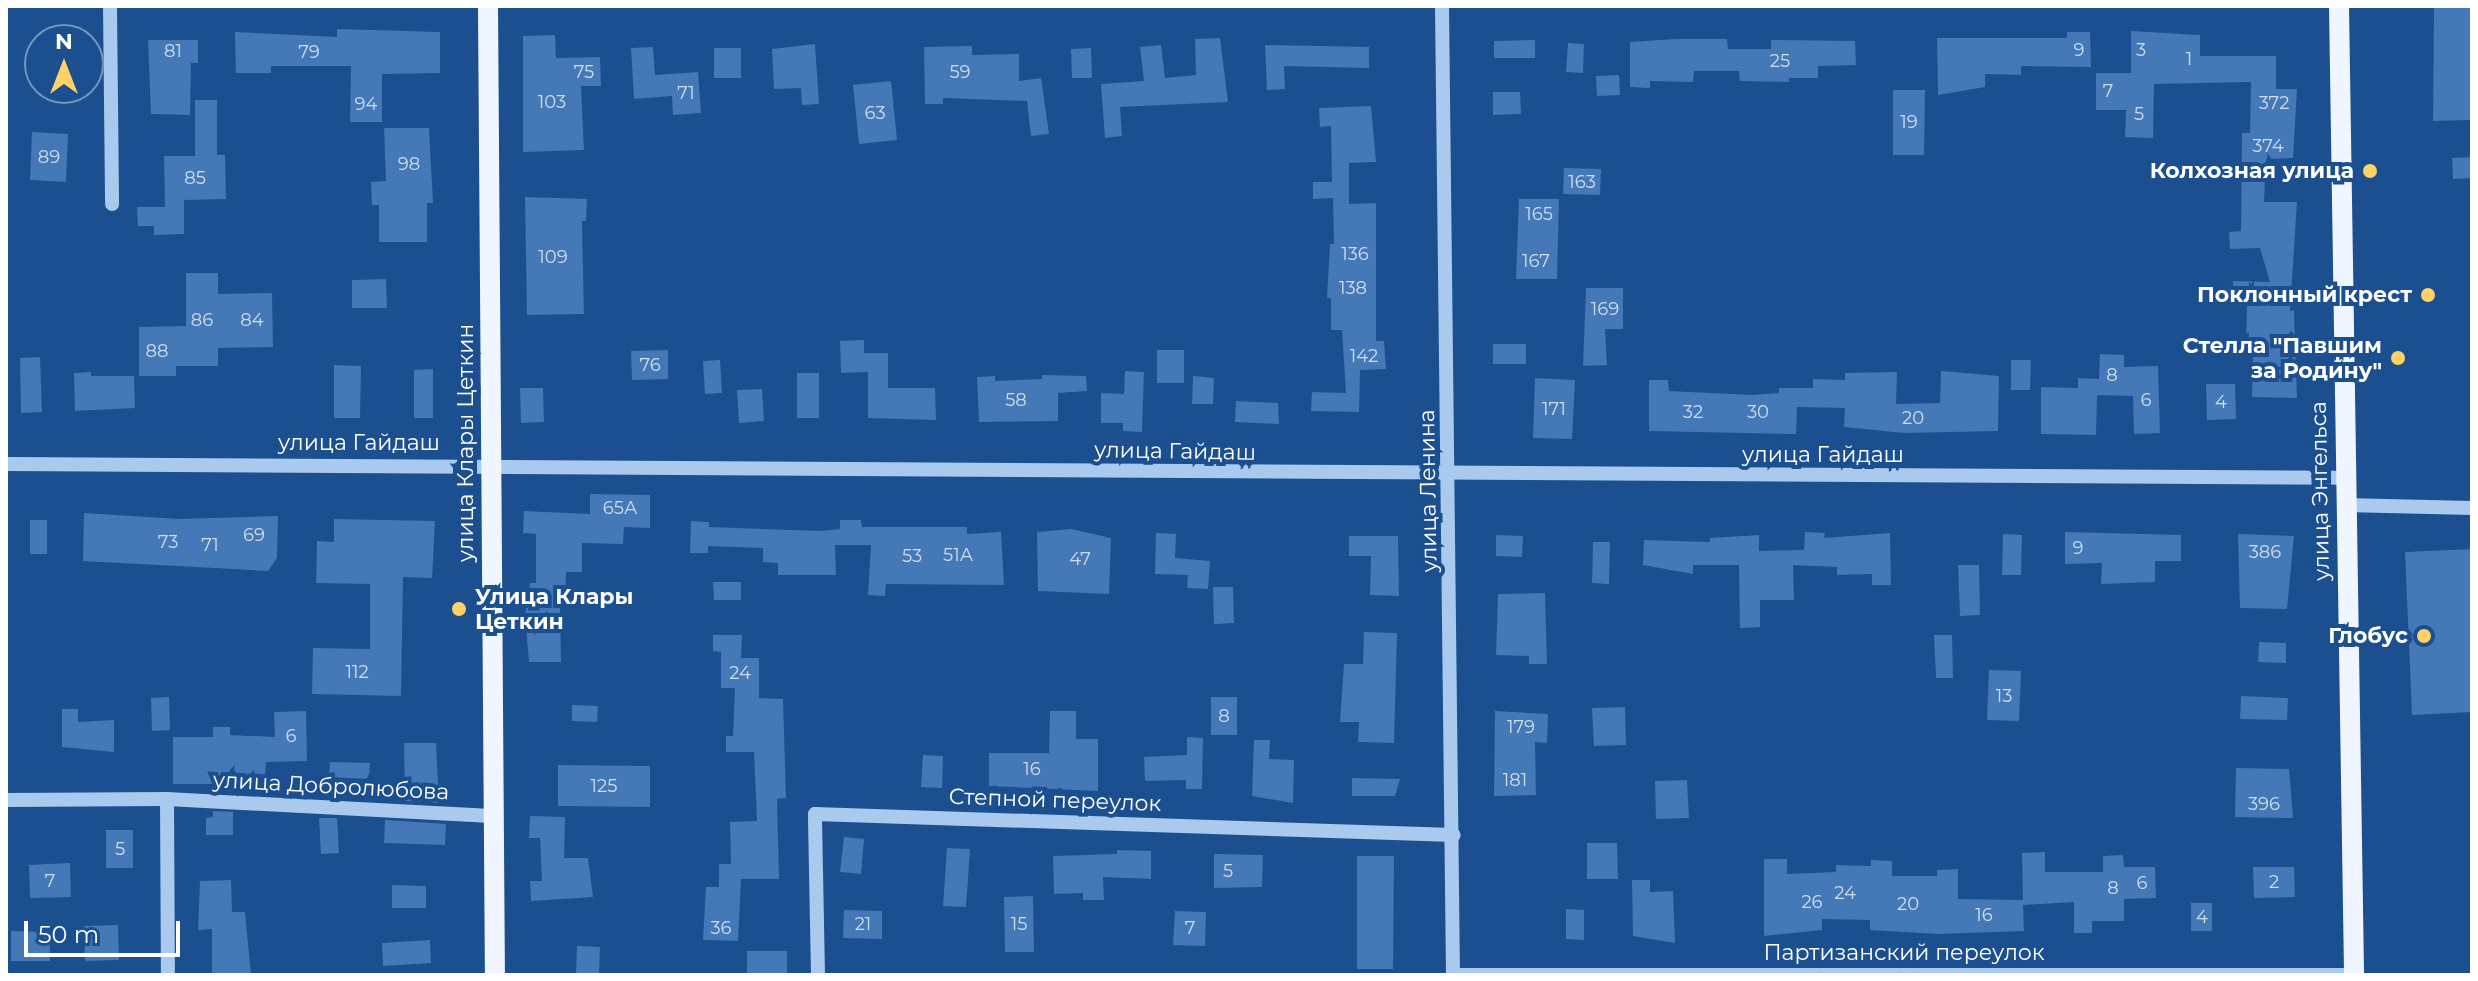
<!DOCTYPE html>
<meta charset="utf-8">
<style>
body{margin:0}
#map{position:relative;width:2478px;height:981px;overflow:hidden;background:#1b4f8f;font-family:Montserrat,sans-serif}
div>[style]{position:absolute}
.building>*{inset:0;background:#4478b7}
.minor>*{height:14px;margin:-7px;padding:0 7px;transform-origin:7px;border-radius:7px;background:#a9c9ee}
.major>*{height:20px;margin:-10px;padding:0 10px;transform-origin:10px;border-radius:10px;background:#f0f6ff}
.dots>*{width:22px;height:22px;translate:-50% -50%;box-sizing:border-box;border:4px solid #1b4f8f;border-radius:50%}
span{translate:-50% -50%;white-space:nowrap;text-align:center;line-height:1.15;-webkit-text-stroke:8px #1b4f8f;paint-order:stroke}
.number-label{font-size:18px;color:#d0dded}
.number-label span{-webkit-text-stroke-width:0}
.poi-label{font-size:22px;color:#fff;font-weight:700}
.right{translate:-100% -50%;text-align:right}
.left{translate:0 -50%;text-align:left}
.street-label{font-size:22px;color:#fff}
.frame{position:absolute;inset:0;border:8px solid #fff;pointer-events:none}
.north{position:absolute;left:24px;top:24px;width:80px;height:80px;box-sizing:border-box;background:#1b4f8f;border:2px solid #7695bc;border-radius:50%;rotate:0deg;font-size:22px;font-weight:700;line-height:32px;text-align:center;color:#fff}
.north::after{content:'';display:block;margin:auto;width:28px;height:36px;background:#ffd166;clip-path:polygon(50% 0,100% 100%,50% 72%,0 100%)}
.scale{position:absolute;left:24px;top:921px;width:156px;height:36px;box-sizing:border-box;border:4px solid #fff;border-top:0;padding-left:10px;font-size:24px;line-height:28px;white-space:nowrap;color:#fff;-webkit-text-stroke:6px #1b4f8f;paint-order:stroke}
</style>
<div id="map">
<div class="building">
<i style="clip-path:polygon(2434px 6px,2472px 6px,2472px 120px,2433px 121px)"></i>
<i style="clip-path:polygon(337px 29px,440px 32px,440px 73px,382px 74px,382px 122px,350px 122px,351px 66px,271px 66px,271px 73px,236px 73px,235px 32px,337px 37px)"></i>
<i style="clip-path:polygon(2131px 31px,2200px 35px,2200px 56px,2276px 56px,2276px 89px,2297px 89px,2293px 158px,2266px 159px,2264px 202px,2297px 202px,2290px 311px,2294px 310px,2297px 398px,2252px 397px,2253px 351px,2246px 351px,2247px 303px,2232px 302px,2233px 281px,2270px 282px,2260px 248px,2230px 249px,2229px 232px,2241px 231px,2242px 133px,2250px 133px,2251px 82px,2154px 84px,2153px 138px,2125px 137px,2126px 110px,2096px 110px,2096px 73px,2131px 73px)"></i>
<i style="clip-path:polygon(2067px 32px,2090px 32px,2091px 67px,2021px 66px,2021px 75px,1985px 74px,1985px 87px,1938px 95px,1937px 38px,2067px 38px)"></i>
<i style="clip-path:polygon(555px 35px,556px 58px,600px 57px,601px 86px,581px 86px,584px 150px,523px 152px,523px 36px)"></i>
<i style="clip-path:polygon(1220px 38px,1228px 102px,1120px 107px,1122px 136px,1105px 138px,1101px 84px,1144px 81px,1140px 47px,1161px 45px,1165px 78px,1196px 75px,1195px 39px)"></i>
<i style="clip-path:polygon(1676px 39px,1727px 39px,1728px 49px,1771px 49px,1771px 40px,1855px 41px,1856px 65px,1818px 66px,1818px 78px,1789px 78px,1789px 82px,1740px 81px,1739px 71px,1694px 71px,1693px 82px,1650px 81px,1650px 88px,1630px 87px,1630px 42px)"></i>
<i style="clip-path:polygon(148px 40px,198px 40px,198px 63px,191px 63px,190px 115px,151px 114px)"></i>
<i style="clip-path:polygon(1535px 40px,1535px 58px,1494px 58px,1494px 41px)"></i>
<i style="clip-path:polygon(1568px 43px,1584px 44px,1583px 73px,1566px 72px)"></i>
<i style="clip-path:polygon(815px 44px,819px 104px,802px 105px,801px 88px,774px 89px,772px 49px)"></i>
<i style="clip-path:polygon(1265px 45px,1369px 47px,1369px 68px,1284px 66px,1285px 89px,1267px 90px)"></i>
<i style="clip-path:polygon(972px 46px,972px 55px,1019px 54px,1019px 81px,1041px 78px,1049px 134px,1031px 136px,1027px 101px,943px 98px,943px 104px,925px 104px,924px 47px)"></i>
<i style="clip-path:polygon(653px 47px,655px 75px,698px 72px,701px 113px,673px 115px,672px 96px,634px 99px,631px 48px)"></i>
<i style="clip-path:polygon(714px 48px,741px 48px,741px 78px,714px 78px)"></i>
<i style="clip-path:polygon(1091px 48px,1092px 78px,1072px 78px,1071px 49px)"></i>
<i style="clip-path:polygon(1619px 75px,1620px 95px,1597px 96px,1596px 76px)"></i>
<i style="clip-path:polygon(891px 81px,897px 140px,859px 144px,853px 85px)"></i>
<i style="clip-path:polygon(1893px 90px,1925px 90px,1924px 155px,1893px 155px)"></i>
<i style="clip-path:polygon(1493px 92px,1520px 92px,1521px 114px,1493px 115px)"></i>
<i style="clip-path:polygon(195px 100px,217px 100px,217px 155px,225px 155px,226px 199px,184px 200px,184px 234px,154px 235px,154px 226px,138px 226px,137px 207px,165px 207px,164px 156px,195px 156px)"></i>
<i style="clip-path:polygon(1371px 106px,1376px 162px,1349px 163px,1349px 204px,1376px 203px,1376px 341px,1384px 341px,1386px 369px,1360px 370px,1359px 412px,1311px 411px,1312px 392px,1346px 393px,1342px 330px,1331px 330px,1331px 298px,1327px 298px,1330px 244px,1334px 244px,1333px 198px,1313px 199px,1313px 182px,1332px 182px,1331px 126px,1320px 127px,1319px 108px)"></i>
<i style="clip-path:polygon(384px 128px,429px 128px,433px 203px,427px 203px,427px 242px,379px 242px,379px 205px,372px 205px,371px 182px,386px 181px)"></i>
<i style="clip-path:polygon(32px 132px,68px 134px,66px 182px,30px 180px)"></i>
<i style="clip-path:polygon(2472px 157px,2472px 178px,2453px 179px,2452px 158px)"></i>
<i style="clip-path:polygon(1564px 168px,1601px 169px,1600px 195px,1563px 194px)"></i>
<i style="clip-path:polygon(525px 197px,587px 199px,586px 221px,582px 221px,584px 314px,527px 315px)"></i>
<i style="clip-path:polygon(1519px 199px,1559px 199px,1557px 279px,1516px 279px)"></i>
<i style="clip-path:polygon(186px 273px,218px 273px,218px 294px,272px 293px,273px 347px,218px 348px,218px 366px,176px 366px,176px 376px,139px 376px,139px 327px,186px 326px)"></i>
<i style="clip-path:polygon(386px 279px,387px 308px,352px 308px,352px 280px)"></i>
<i style="clip-path:polygon(1586px 288px,1623px 288px,1623px 329px,1605px 329px,1607px 365px,1583px 366px)"></i>
<i style="clip-path:polygon(864px 340px,864px 353px,888px 353px,888px 388px,935px 388px,936px 420px,868px 418px,868px 372px,841px 373px,840px 341px)"></i>
<i style="clip-path:polygon(1493px 344px,1526px 344px,1526px 364px,1493px 364px)"></i>
<i style="clip-path:polygon(668px 350px,668px 379px,632px 380px,631px 351px)"></i>
<i style="clip-path:polygon(1157px 350px,1184px 350px,1184px 383px,1157px 383px)"></i>
<i style="clip-path:polygon(2100px 354px,2124px 355px,2124px 367px,2158px 366px,2160px 433px,2134px 434px,2133px 396px,2097px 395px,2096px 435px,2041px 434px,2041px 387px,2078px 388px,2078px 378px,2099px 379px)"></i>
<i style="clip-path:polygon(40px 357px,42px 412px,21px 413px,20px 358px)"></i>
<i style="clip-path:polygon(720px 360px,722px 393px,705px 394px,703px 361px)"></i>
<i style="clip-path:polygon(2011px 360px,2031px 360px,2030px 390px,2011px 390px)"></i>
<i style="clip-path:polygon(334px 365px,361px 366px,360px 418px,334px 418px)"></i>
<i style="clip-path:polygon(433px 369px,433px 418px,414px 418px,414px 370px)"></i>
<i style="clip-path:polygon(1125px 371px,1144px 372px,1142px 432px,1123px 431px,1123px 423px,1101px 423px,1101px 393px,1124px 394px)"></i>
<i style="clip-path:polygon(1941px 371px,1999px 376px,1998px 431px,1904px 433px,1844px 427px,1845px 408px,1797px 407px,1796px 434px,1649px 431px,1649px 380px,1668px 380px,1669px 391px,1752px 395px,1779px 393px,1779px 388px,1813px 388px,1813px 379px,1845px 380px,1845px 373px,1897px 372px,1896px 404px,1940px 403px)"></i>
<i style="clip-path:polygon(91px 372px,91px 376px,134px 376px,135px 408px,75px 411px,74px 373px)"></i>
<i style="clip-path:polygon(797px 373px,819px 373px,819px 418px,797px 418px)"></i>
<i style="clip-path:polygon(1042px 375px,1086px 376px,1087px 391px,1058px 393px,1058px 421px,979px 422px,977px 377px,995px 376px,995px 381px,1042px 379px)"></i>
<i style="clip-path:polygon(1193px 376px,1214px 378px,1213px 404px,1192px 404px)"></i>
<i style="clip-path:polygon(1535px 378px,1575px 380px,1572px 439px,1533px 438px)"></i>
<i style="clip-path:polygon(2206px 384px,2235px 384px,2236px 419px,2207px 420px)"></i>
<i style="clip-path:polygon(520px 388px,543px 388px,544px 422px,521px 423px)"></i>
<i style="clip-path:polygon(762px 389px,764px 421px,739px 423px,737px 390px)"></i>
<i style="clip-path:polygon(1236px 401px,1278px 403px,1279px 424px,1235px 422px)"></i>
<i style="clip-path:polygon(590px 494px,650px 495px,650px 528px,624px 527px,623px 544px,582px 543px,582px 572px,566px 572px,565px 604px,560px 603px,561px 662px,529px 662px,525px 615px,530px 583px,536px 583px,536px 534px,523px 533px,524px 511px,590px 514px)"></i>
<i style="clip-path:polygon(84px 513px,179px 519px,278px 516px,277px 558px,268px 571px,83px 561px)"></i>
<i style="clip-path:polygon(334px 519px,435px 521px,432px 578px,403px 577px,401px 696px,312px 694px,313px 648px,370px 649px,370px 584px,316px 583px,317px 541px,334px 542px)"></i>
<i style="clip-path:polygon(30px 520px,47px 520px,47px 554px,30px 554px)"></i>
<i style="clip-path:polygon(840px 520px,861px 520px,862px 527px,967px 527px,967px 534px,1001px 532px,1004px 585px,886px 584px,885px 596px,868px 595px,871px 545px,835px 545px,836px 575px,778px 575px,778px 563px,763px 562px,763px 548px,708px 546px,708px 553px,690px 553px,691px 521px,709px 522px,709px 527px,820px 531px,840px 529px)"></i>
<i style="clip-path:polygon(1071px 529px,1111px 538px,1109px 594px,1038px 591px,1037px 532px)"></i>
<i style="clip-path:polygon(1805px 532px,1825px 533px,1824px 538px,1890px 533px,1891px 585px,1872px 585px,1872px 574px,1837px 575px,1837px 567px,1793px 565px,1794px 600px,1760px 600px,1760px 627px,1740px 628px,1739px 565px,1693px 565px,1693px 574px,1643px 565px,1644px 540px,1710px 542px,1710px 538px,1759px 535px,1759px 551px,1804px 550px)"></i>
<i style="clip-path:polygon(2065px 532px,2181px 535px,2181px 561px,2155px 561px,2155px 582px,2101px 584px,2102px 563px,2065px 564px)"></i>
<i style="clip-path:polygon(1156px 533px,1176px 534px,1175px 558px,1210px 561px,1208px 589px,1187px 588px,1188px 575px,1155px 574px)"></i>
<i style="clip-path:polygon(2003px 534px,2022px 535px,2021px 575px,2002px 575px)"></i>
<i style="clip-path:polygon(2238px 534px,2294px 536px,2287px 609px,2240px 608px)"></i>
<i style="clip-path:polygon(1496px 535px,1523px 536px,1522px 557px,1496px 556px)"></i>
<i style="clip-path:polygon(1349px 536px,1398px 536px,1399px 596px,1370px 595px,1371px 556px,1349px 556px)"></i>
<i style="clip-path:polygon(1593px 542px,1610px 542px,1609px 584px,1592px 583px)"></i>
<i style="clip-path:polygon(2472px 549px,2472px 712px,2412px 715px,2405px 552px)"></i>
<i style="clip-path:polygon(1958px 565px,1979px 565px,1980px 615px,1960px 616px)"></i>
<i style="clip-path:polygon(713px 582px,741px 582px,741px 600px,714px 600px)"></i>
<i style="clip-path:polygon(1213px 587px,1233px 587px,1234px 623px,1214px 624px)"></i>
<i style="clip-path:polygon(1545px 593px,1547px 664px,1529px 664px,1529px 656px,1496px 655px,1498px 594px)"></i>
<i style="clip-path:polygon(1364px 632px,1397px 633px,1394px 743px,1358px 742px,1359px 722px,1340px 722px,1344px 664px,1363px 664px)"></i>
<i style="clip-path:polygon(713px 635px,742px 635px,741px 658px,759px 658px,759px 698px,783px 699px,786px 798px,777px 799px,779px 879px,741px 879px,738px 941px,703px 940px,706px 887px,719px 887px,719px 864px,731px 864px,730px 822px,757px 821px,754px 752px,726px 752px,726px 736px,733px 736px,735px 688px,721px 688px,721px 652px,713px 651px)"></i>
<i style="clip-path:polygon(1934px 635px,1952px 635px,1953px 678px,1936px 678px)"></i>
<i style="clip-path:polygon(2259px 642px,2286px 643px,2286px 663px,2258px 662px)"></i>
<i style="clip-path:polygon(1989px 670px,2021px 671px,2019px 721px,1987px 720px)"></i>
<i style="clip-path:polygon(2241px 696px,2288px 698px,2287px 720px,2240px 719px)"></i>
<i style="clip-path:polygon(169px 697px,170px 730px,152px 731px,151px 698px)"></i>
<i style="clip-path:polygon(1211px 697px,1237px 697px,1237px 735px,1211px 735px)"></i>
<i style="clip-path:polygon(572px 705px,598px 706px,597px 722px,572px 721px)"></i>
<i style="clip-path:polygon(1625px 707px,1626px 745px,1594px 746px,1592px 708px)"></i>
<i style="clip-path:polygon(62px 709px,78px 709px,78px 722px,114px 720px,114px 752px,62px 747px)"></i>
<i style="clip-path:polygon(306px 711px,307px 761px,266px 762px,264px 791px,213px 791px,213px 784px,173px 784px,173px 737px,213px 737px,213px 727px,230px 727px,230px 735px,275px 737px,274px 712px)"></i>
<i style="clip-path:polygon(1050px 711px,1076px 711px,1076px 739px,1098px 739px,1098px 791px,989px 786px,989px 753px,1049px 753px)"></i>
<i style="clip-path:polygon(1495px 711px,1548px 714px,1547px 743px,1535px 742px,1536px 795px,1494px 796px)"></i>
<i style="clip-path:polygon(1187px 737px,1203px 738px,1202px 789px,1186px 789px,1186px 780px,1145px 781px,1144px 757px,1187px 755px)"></i>
<i style="clip-path:polygon(1254px 740px,1270px 740px,1269px 759px,1294px 760px,1293px 803px,1252px 796px)"></i>
<i style="clip-path:polygon(404px 743px,436px 743px,439px 803px,405px 801px)"></i>
<i style="clip-path:polygon(923px 755px,943px 756px,942px 788px,921px 787px)"></i>
<i style="clip-path:polygon(330px 762px,370px 763px,369px 779px,329px 777px)"></i>
<i style="clip-path:polygon(558px 765px,650px 766px,650px 807px,558px 806px)"></i>
<i style="clip-path:polygon(2236px 768px,2289px 769px,2293px 818px,2235px 817px)"></i>
<i style="clip-path:polygon(1352px 778px,1400px 779px,1395px 796px,1352px 796px)"></i>
<i style="clip-path:polygon(1687px 780px,1689px 818px,1656px 819px,1655px 781px)"></i>
<i style="clip-path:polygon(213px 811px,233px 812px,233px 835px,206px 835px,206px 818px,213px 817px)"></i>
<i style="clip-path:polygon(530px 816px,565px 817px,564px 858px,588px 858px,593px 897px,531px 901px,530px 881px,542px 881px,540px 838px,529px 838px)"></i>
<i style="clip-path:polygon(319px 818px,337px 818px,339px 853px,321px 854px)"></i>
<i style="clip-path:polygon(385px 820px,446px 824px,445px 845px,384px 843px)"></i>
<i style="clip-path:polygon(106px 830px,133px 830px,133px 868px,106px 868px)"></i>
<i style="clip-path:polygon(844px 837px,864px 839px,861px 874px,840px 872px)"></i>
<i style="clip-path:polygon(1587px 843px,1617px 843px,1618px 879px,1587px 879px)"></i>
<i style="clip-path:polygon(947px 848px,970px 849px,966px 907px,943px 906px)"></i>
<i style="clip-path:polygon(1117px 850px,1151px 851px,1151px 879px,1103px 877px,1104px 900px,1083px 900px,1083px 893px,1054px 894px,1053px 856px,1117px 854px)"></i>
<i style="clip-path:polygon(2045px 852px,2045px 872px,2103px 872px,2103px 856px,2123px 855px,2124px 867px,2155px 867px,2156px 898px,2124px 899px,2124px 921px,2092px 921px,2092px 933px,2074px 933px,2074px 902px,2023px 905px,2024px 931px,1937px 934px,1870px 930px,1870px 920px,1822px 919px,1822px 930px,1764px 936px,1764px 859px,1787px 859px,1787px 874px,1836px 872px,1836px 865px,1871px 866px,1871px 860px,1892px 861px,1892px 876px,1937px 876px,1937px 870px,1958px 869px,1958px 899px,2023px 900px,2022px 853px)"></i>
<i style="clip-path:polygon(1214px 854px,1263px 855px,1262px 887px,1214px 888px)"></i>
<i style="clip-path:polygon(1357px 856px,1394px 856px,1393px 969px,1357px 969px)"></i>
<i style="clip-path:polygon(70px 863px,71px 897px,30px 898px,29px 865px)"></i>
<i style="clip-path:polygon(2253px 867px,2294px 867px,2295px 897px,2254px 898px)"></i>
<i style="clip-path:polygon(231px 880px,232px 912px,245px 912px,251px 975px,212px 975px,212px 929px,198px 930px,200px 881px)"></i>
<i style="clip-path:polygon(1632px 880px,1650px 880px,1650px 892px,1673px 891px,1675px 943px,1633px 936px)"></i>
<i style="clip-path:polygon(392px 885px,426px 886px,426px 908px,392px 908px)"></i>
<i style="clip-path:polygon(1033px 896px,1034px 952px,1005px 952px,1004px 897px)"></i>
<i style="clip-path:polygon(2191px 903px,2212px 903px,2212px 931px,2191px 931px)"></i>
<i style="clip-path:polygon(1566px 909px,1584px 910px,1584px 940px,1566px 939px)"></i>
<i style="clip-path:polygon(844px 910px,882px 911px,882px 939px,843px 938px)"></i>
<i style="clip-path:polygon(1175px 911px,1206px 912px,1205px 946px,1173px 945px)"></i>
<i style="clip-path:polygon(118px 925px,119px 960px,85px 961px,84px 926px)"></i>
<i style="clip-path:polygon(11px 931px,50px 932px,50px 961px,11px 961px)"></i>
<i style="clip-path:polygon(430px 940px,431px 963px,383px 966px,382px 943px)"></i>
<i style="clip-path:polygon(577px 946px,600px 947px,599px 975px,576px 975px)"></i>
<i style="clip-path:polygon(747px 951px,787px 951px,787px 975px,747px 975px)"></i>
</div>
<div class="minor">
<i style="left:110px;top:6px;width:198px;rotate:89.4deg"></i>
<i style="left:1442px;top:6px;width:969px;rotate:89.35deg"></i>
<i style="left:6px;top:464px;width:2337px;rotate:0.34deg"></i>
<i style="left:2344px;top:505px;width:128px;rotate:1.3deg"></i>
<i style="left:167px;top:799px;width:176px;rotate:89.7deg"></i>
<i style="left:6px;top:800px;width:161px;rotate:-0.4deg"></i>
<i style="left:167px;top:799px;width:325px;rotate:3deg"></i>
<i style="left:818px;top:975px;width:161px;rotate:-91.1deg"></i>
<i style="left:815px;top:814px;width:639px;rotate:1.88deg"></i>
<i style="left:1453px;top:975px;width:901px"></i>
</div>
<div class="major">
<i style="left:488px;top:6px;width:969px;rotate:89.59deg"></i>
<i style="left:2339px;top:6px;width:969px;rotate:89.11deg"></i>
</div>
<div class="dots">
<i style="left:2370px;top:171px;background:#ffd166"></i>
<i style="left:2428px;top:295px;background:#ffd166"></i>
<i style="left:2398px;top:358px;background:#ffd166"></i>
<i style="left:459px;top:609px;background:#ffd166"></i>
<i style="left:2424px;top:636px;background:#ffd166"></i>
</div>
<div class="number-label">
<span style="left:2079px;top:50px">9</span>
<span style="left:2141px;top:50px">3</span>
<span style="left:173px;top:51px">81</span>
<span style="left:309px;top:52px">79</span>
<span style="left:2189px;top:59px">1</span>
<span style="left:1780px;top:61px">25</span>
<span style="left:584px;top:72px">75</span>
<span style="left:960px;top:72px">59</span>
<span style="left:2108px;top:91px">7</span>
<span style="left:686px;top:93px">71</span>
<span style="left:552px;top:102px">103</span>
<span style="left:2274px;top:103px">372</span>
<span style="left:366px;top:104px">94</span>
<span style="left:875px;top:113px">63</span>
<span style="left:2139px;top:114px">5</span>
<span style="left:1909px;top:122px">19</span>
<span style="left:2268px;top:146px">374</span>
<span style="left:49px;top:157px">89</span>
<span style="left:409px;top:164px">98</span>
<span style="left:195px;top:178px">85</span>
<span style="left:1582px;top:182px">163</span>
<span style="left:1539px;top:214px">165</span>
<span style="left:1355px;top:254px">136</span>
<span style="left:553px;top:257px">109</span>
<span style="left:1536px;top:261px">167</span>
<span style="left:1353px;top:288px">138</span>
<span style="left:1605px;top:309px">169</span>
<span style="left:202px;top:320px">86</span>
<span style="left:252px;top:320px">84</span>
<span style="left:157px;top:351px">88</span>
<span style="left:1364px;top:356px">142</span>
<span style="left:650px;top:365px">76</span>
<span style="left:2112px;top:375px">8</span>
<span style="left:1016px;top:400px">58</span>
<span style="left:2146px;top:400px">6</span>
<span style="left:2221px;top:402px">4</span>
<span style="left:1554px;top:409px">171</span>
<span style="left:1693px;top:412px">32</span>
<span style="left:1758px;top:412px">30</span>
<span style="left:1913px;top:418px">20</span>
<span style="left:620px;top:508px">65А</span>
<span style="left:254px;top:535px">69</span>
<span style="left:168px;top:542px">73</span>
<span style="left:210px;top:545px">71</span>
<span style="left:2078px;top:548px">9</span>
<span style="left:2265px;top:552px">386</span>
<span style="left:958px;top:555px">51А</span>
<span style="left:912px;top:556px">53</span>
<span style="left:1080px;top:559px">47</span>
<span style="left:357px;top:672px">112</span>
<span style="left:740px;top:673px">24</span>
<span style="left:2004px;top:696px">13</span>
<span style="left:1224px;top:716px">8</span>
<span style="left:1521px;top:727px">179</span>
<span style="left:291px;top:736px">6</span>
<span style="left:1032px;top:769px">16</span>
<span style="left:1515px;top:780px">181</span>
<span style="left:604px;top:786px">125</span>
<span style="left:2264px;top:804px">396</span>
<span style="left:120px;top:849px">5</span>
<span style="left:1228px;top:871px">5</span>
<span style="left:50px;top:881px">7</span>
<span style="left:2274px;top:882px">2</span>
<span style="left:2142px;top:883px">6</span>
<span style="left:2113px;top:888px">8</span>
<span style="left:1845px;top:893px">24</span>
<span style="left:1812px;top:902px">26</span>
<span style="left:1908px;top:904px">20</span>
<span style="left:1984px;top:915px">16</span>
<span style="left:2202px;top:917px">4</span>
<span style="left:863px;top:924px">21</span>
<span style="left:1019px;top:924px">15</span>
<span style="left:721px;top:928px">36</span>
<span style="left:1190px;top:928px">7</span>
</div>
<div class="poi-label">
<span class="right" style="left:2354px;top:171px">Колхозная улица</span>
<span class="right" style="left:2412px;top:295px">Поклонный крест</span>
<span class="right" style="left:2382px;top:358px">Стелла "Павшим<br>за Родину"</span>
<span class="left" style="left:475px;top:609px">Улица Клары<br>Цеткин</span>
<span class="right" style="left:2408px;top:636px">Глобус</span>
</div>
<div class="street-label">
<span style="left:359px;top:443px">улица Гайдаш</span>
<span style="left:466px;top:443px;rotate:-90deg">улица Клары Цеткин</span>
<span style="left:1175px;top:451px;rotate:1deg">улица Гайдаш</span>
<span style="left:1823px;top:455px">улица Гайдаш</span>
<span style="left:1428px;top:491px;rotate:-91deg">улица Ленина</span>
<span style="left:2320px;top:491px;rotate:-91deg">улица Энгельса</span>
<span style="left:331px;top:786px;rotate:3deg">улица Добролюбова</span>
<span style="left:1055px;top:800px;rotate:2deg">Степной переулок</span>
<span style="left:1904px;top:953px">Партизанский переулок</span>
</div>
<div class="frame"></div>
<div class="north">N</div>
<div class="scale">50 m</div>
</div>
